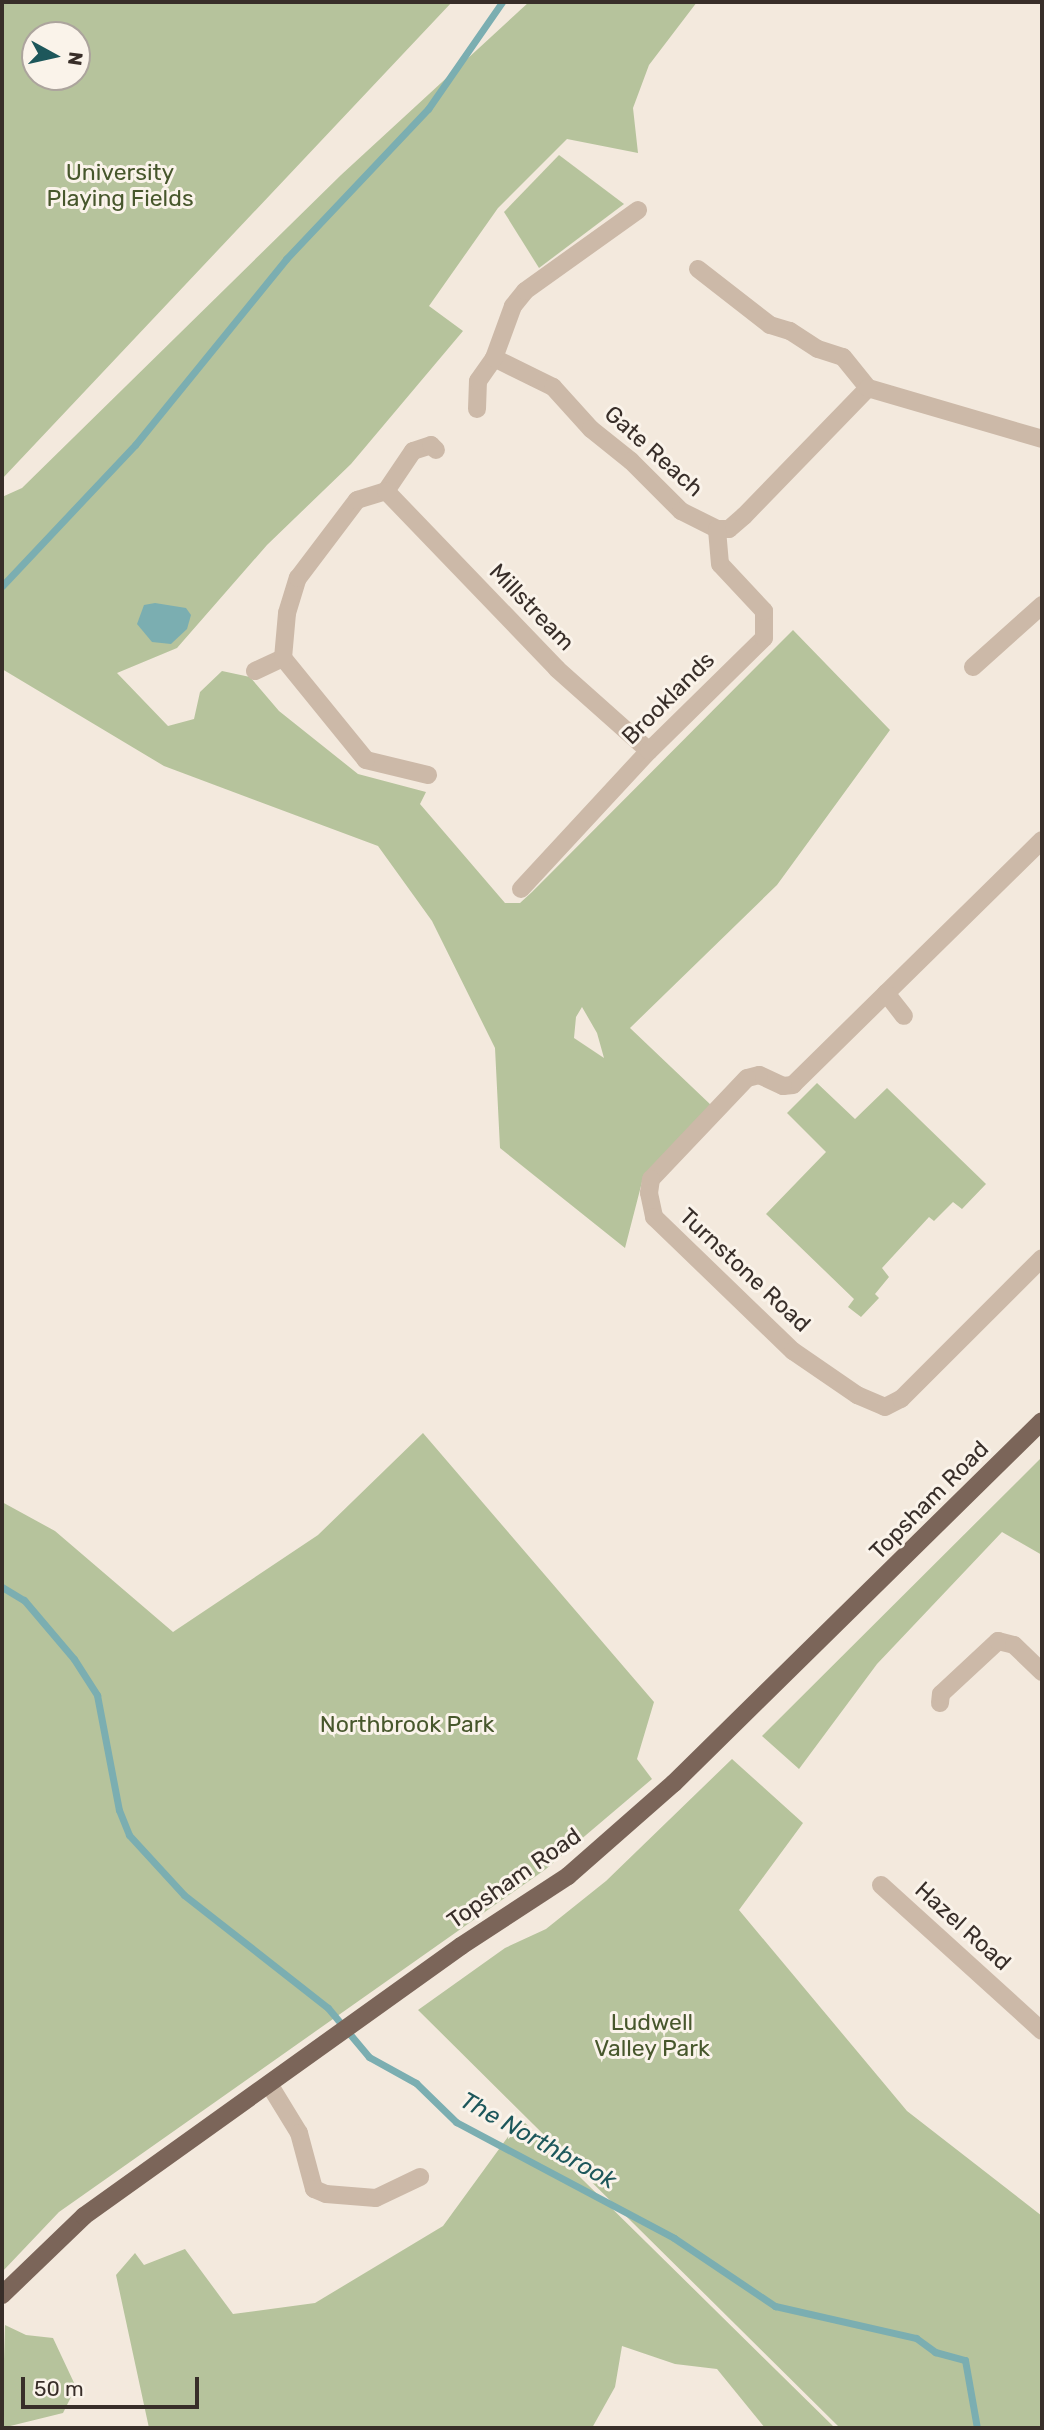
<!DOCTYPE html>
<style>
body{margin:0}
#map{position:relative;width:1044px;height:2430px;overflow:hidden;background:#f3e9dd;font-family:Rubik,sans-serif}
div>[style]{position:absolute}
.green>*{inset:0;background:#b6c39c}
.water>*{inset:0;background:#7baeb1}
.stream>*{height:7px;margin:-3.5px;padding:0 3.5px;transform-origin:3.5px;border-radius:3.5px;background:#7baeb1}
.minor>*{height:18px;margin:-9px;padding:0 9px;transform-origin:9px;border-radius:9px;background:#ccb9a8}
.major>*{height:18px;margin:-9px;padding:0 9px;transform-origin:9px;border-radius:9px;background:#7b6559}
span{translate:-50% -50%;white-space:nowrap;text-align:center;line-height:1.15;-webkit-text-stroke:6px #faf3ea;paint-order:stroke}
.park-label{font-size:23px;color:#47572c}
.street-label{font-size:23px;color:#382e29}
.water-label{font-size:24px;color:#1d575b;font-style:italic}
.frame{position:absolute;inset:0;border:4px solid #382e29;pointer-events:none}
.north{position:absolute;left:21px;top:21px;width:70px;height:70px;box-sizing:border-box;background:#faf3ea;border:2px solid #aca49d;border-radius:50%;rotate:98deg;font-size:19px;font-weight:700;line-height:28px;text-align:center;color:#382e29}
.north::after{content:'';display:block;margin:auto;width:24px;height:32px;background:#1d575b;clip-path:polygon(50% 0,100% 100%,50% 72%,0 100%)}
.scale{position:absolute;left:21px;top:2377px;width:178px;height:32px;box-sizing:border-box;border:4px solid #382e29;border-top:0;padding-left:9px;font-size:21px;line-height:24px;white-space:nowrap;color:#382e29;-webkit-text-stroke:5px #faf3ea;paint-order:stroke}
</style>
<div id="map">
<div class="green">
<i style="clip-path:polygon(evenodd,2px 2px,452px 2px,2px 479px,2px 2px,77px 35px,77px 77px,35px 77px,35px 35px,77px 35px)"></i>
<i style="clip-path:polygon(evenodd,529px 2px,697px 2px,649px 65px,633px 108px,638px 153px,567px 139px,498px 208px,429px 306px,463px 331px,351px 464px,267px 545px,177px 648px,117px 673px,168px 726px,194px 719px,200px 692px,222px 671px,250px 677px,279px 711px,358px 774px,426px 792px,420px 804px,505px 903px,520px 903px,532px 892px,793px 630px,890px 730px,777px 885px,630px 1028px,712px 1106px,642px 1182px,625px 1248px,500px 1148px,495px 1048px,432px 921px,378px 846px,164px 766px,2px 669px,2px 497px,22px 488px,341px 175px,529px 2px,582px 1007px,597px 1033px,604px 1058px,574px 1038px,576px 1017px,582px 1007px)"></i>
<i style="clip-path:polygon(559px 155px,624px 204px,539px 268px,504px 212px)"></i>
<i style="clip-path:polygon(817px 1083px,855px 1119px,887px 1088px,986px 1184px,962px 1209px,953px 1202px,934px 1221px,929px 1217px,882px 1268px,889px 1277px,875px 1294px,879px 1298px,861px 1317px,848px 1307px,854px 1299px,766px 1214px,826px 1152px,787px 1113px)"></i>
<i style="clip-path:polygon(423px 1433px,654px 1702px,637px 1759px,652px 1779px,546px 1869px,59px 2212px,2px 2272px,2px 1502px,55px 1531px,173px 1632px,318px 1535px)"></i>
<i style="clip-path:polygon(1042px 1457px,1042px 1555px,1002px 1532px,877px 1664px,799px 1769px,762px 1736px)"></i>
<i style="clip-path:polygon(732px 1759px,803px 1823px,739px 1910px,907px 2111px,1042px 2216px,1042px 2428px,840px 2428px,418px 2010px,505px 1948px,546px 1929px,606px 1881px)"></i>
<i style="clip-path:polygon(521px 2119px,835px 2428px,765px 2428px,717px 2369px,675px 2364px,622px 2346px,615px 2387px,592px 2428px,149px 2428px,116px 2275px,135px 2253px,144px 2265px,185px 2249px,233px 2314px,315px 2303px,443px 2226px)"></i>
<i style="clip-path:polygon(5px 2325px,26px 2335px,53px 2338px,76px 2387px,63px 2413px,2px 2428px)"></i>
</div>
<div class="water">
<i style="clip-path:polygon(155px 603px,186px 608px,191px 615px,187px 629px,171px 644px,152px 642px,137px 624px,144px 605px)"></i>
</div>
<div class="stream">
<i style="left:2px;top:586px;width:194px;rotate:-46.7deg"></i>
<i style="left:135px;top:445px;width:240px;rotate:-50.9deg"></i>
<i style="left:286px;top:259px;width:207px;rotate:-46.6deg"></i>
<i style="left:428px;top:109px;width:130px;rotate:-55.3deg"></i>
<i style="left:2px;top:1587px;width:26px;rotate:31deg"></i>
<i style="left:24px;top:1600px;width:77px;rotate:49.7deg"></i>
<i style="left:74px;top:1659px;width:43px;rotate:57.4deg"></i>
<i style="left:97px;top:1695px;width:117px;rotate:79.2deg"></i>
<i style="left:119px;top:1810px;width:27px;rotate:68deg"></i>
<i style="left:129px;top:1835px;width:81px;rotate:47.5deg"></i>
<i style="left:184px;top:1895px;width:183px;rotate:38.1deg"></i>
<i style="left:328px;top:2008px;width:64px;rotate:50.1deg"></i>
<i style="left:369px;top:2057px;width:54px;rotate:29deg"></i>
<i style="left:416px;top:2083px;width:56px;rotate:44.3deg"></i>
<i style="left:456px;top:2122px;width:247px;rotate:28deg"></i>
<i style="left:674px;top:2238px;width:122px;rotate:34deg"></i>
<i style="left:775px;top:2306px;width:145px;rotate:12.8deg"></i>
<i style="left:916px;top:2338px;width:24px;rotate:36deg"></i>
<i style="left:935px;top:2352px;width:31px;rotate:15deg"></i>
<i style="left:965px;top:2360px;width:69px;rotate:80deg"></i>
</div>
<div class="minor">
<i style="left:698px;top:269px;width:91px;rotate:37.9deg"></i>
<i style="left:770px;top:325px;width:21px;rotate:17deg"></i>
<i style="left:790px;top:331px;width:33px;rotate:33deg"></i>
<i style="left:818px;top:349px;width:26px;rotate:18deg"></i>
<i style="left:843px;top:357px;width:40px;rotate:51deg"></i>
<i style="left:494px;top:358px;width:66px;rotate:26.2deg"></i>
<i style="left:553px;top:387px;width:57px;rotate:47.9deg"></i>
<i style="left:591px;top:429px;width:51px;rotate:38.7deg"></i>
<i style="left:631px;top:461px;width:71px;rotate:45deg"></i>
<i style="left:681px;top:511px;width:40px;rotate:26.6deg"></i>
<i style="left:717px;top:529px;width:12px"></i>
<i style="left:729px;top:529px;width:20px;rotate:-41deg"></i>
<i style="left:744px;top:516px;width:178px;rotate:-45.9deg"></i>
<i style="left:868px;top:388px;width:181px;rotate:16.3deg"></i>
<i style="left:477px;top:409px;width:28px;rotate:-88deg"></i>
<i style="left:478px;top:381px;width:28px;rotate:-55deg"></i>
<i style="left:494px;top:358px;width:55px;rotate:-69.9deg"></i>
<i style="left:513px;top:306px;width:19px;rotate:-51deg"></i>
<i style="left:525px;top:291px;width:139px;rotate:-35.6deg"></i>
<i style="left:386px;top:491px;width:48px;rotate:-56deg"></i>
<i style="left:413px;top:451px;width:19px;rotate:-18deg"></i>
<i style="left:431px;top:445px;width:7px;rotate:45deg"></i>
<i style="left:973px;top:667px;width:93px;rotate:-41.9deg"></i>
<i style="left:255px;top:671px;width:31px;rotate:-25deg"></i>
<i style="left:428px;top:775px;width:64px;rotate:-166.4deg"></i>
<i style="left:366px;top:760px;width:132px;rotate:-129.1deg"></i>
<i style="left:283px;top:658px;width:45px;rotate:-84.9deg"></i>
<i style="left:287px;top:613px;width:37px;rotate:-73deg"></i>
<i style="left:298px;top:578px;width:98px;rotate:-52.9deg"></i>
<i style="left:357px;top:500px;width:30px;rotate:-17deg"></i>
<i style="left:386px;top:491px;width:247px;rotate:46.1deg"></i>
<i style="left:557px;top:669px;width:123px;rotate:41.7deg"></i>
<i style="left:1042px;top:840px;width:349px;rotate:135.5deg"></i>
<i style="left:793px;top:1085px;width:10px;rotate:174deg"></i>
<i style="left:783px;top:1086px;width:26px;rotate:-155deg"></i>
<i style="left:759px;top:1075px;width:12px;rotate:166deg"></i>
<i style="left:747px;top:1078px;width:139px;rotate:133.5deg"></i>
<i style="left:651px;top:1179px;width:14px;rotate:98deg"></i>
<i style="left:649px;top:1193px;width:25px;rotate:78deg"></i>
<i style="left:654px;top:1217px;width:193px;rotate:44deg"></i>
<i style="left:793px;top:1351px;width:78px;rotate:34.5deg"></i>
<i style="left:857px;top:1395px;width:30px;rotate:23deg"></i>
<i style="left:885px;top:1407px;width:18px;rotate:-27deg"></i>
<i style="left:901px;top:1399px;width:199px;rotate:-45deg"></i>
<i style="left:521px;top:889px;width:188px;rotate:-47.2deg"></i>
<i style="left:649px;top:751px;width:161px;rotate:-44.5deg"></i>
<i style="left:764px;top:638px;width:27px;rotate:-90deg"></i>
<i style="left:764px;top:611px;width:64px;rotate:-133.1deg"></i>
<i style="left:720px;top:564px;width:35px;rotate:-95deg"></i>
<i style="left:886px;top:993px;width:29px;rotate:52deg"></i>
<i style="left:940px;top:1703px;width:9px;rotate:-84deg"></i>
<i style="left:941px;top:1694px;width:78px;rotate:-42.9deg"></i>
<i style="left:998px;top:1641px;width:16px;rotate:14deg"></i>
<i style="left:1014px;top:1645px;width:39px;rotate:44deg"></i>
<i style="left:881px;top:1885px;width:217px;rotate:42.2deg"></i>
<i style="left:269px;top:2084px;width:57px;rotate:58.5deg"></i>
<i style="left:299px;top:2133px;width:58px;rotate:75deg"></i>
<i style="left:314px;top:2189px;width:13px;rotate:23deg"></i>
<i style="left:326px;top:2194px;width:50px;rotate:4.6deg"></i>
<i style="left:376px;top:2198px;width:49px;rotate:-25.5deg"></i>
</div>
<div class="major">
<i style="left:2px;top:2295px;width:114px;rotate:-43.9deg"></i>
<i style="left:84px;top:2216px;width:464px;rotate:-35.6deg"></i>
<i style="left:461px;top:1946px;width:128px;rotate:-33.2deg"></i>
<i style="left:568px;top:1876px;width:141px;rotate:-41.3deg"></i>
<i style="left:674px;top:1783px;width:516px;rotate:-44.53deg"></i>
</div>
<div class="park-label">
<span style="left:120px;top:185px">University<br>Playing Fields</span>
<span style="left:407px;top:1724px">Northbrook Park</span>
<span style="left:652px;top:2035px">Ludwell<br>Valley Park</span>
</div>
<div class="street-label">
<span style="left:654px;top:451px;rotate:42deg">Gate Reach</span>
<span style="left:532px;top:607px;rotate:46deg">Millstream</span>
<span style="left:668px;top:698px;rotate:-45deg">Brooklands</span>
<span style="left:745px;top:1270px;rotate:43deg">Turnstone Road</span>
<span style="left:929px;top:1500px;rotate:-45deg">Topsham Road</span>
<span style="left:514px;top:1878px;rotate:-35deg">Topsham Road</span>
<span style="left:963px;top:1926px;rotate:42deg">Hazel Road</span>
</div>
<div class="water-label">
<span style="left:538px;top:2141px;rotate:29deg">The Northbrook</span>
</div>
<div class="frame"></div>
<div class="north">N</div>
<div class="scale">50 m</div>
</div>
